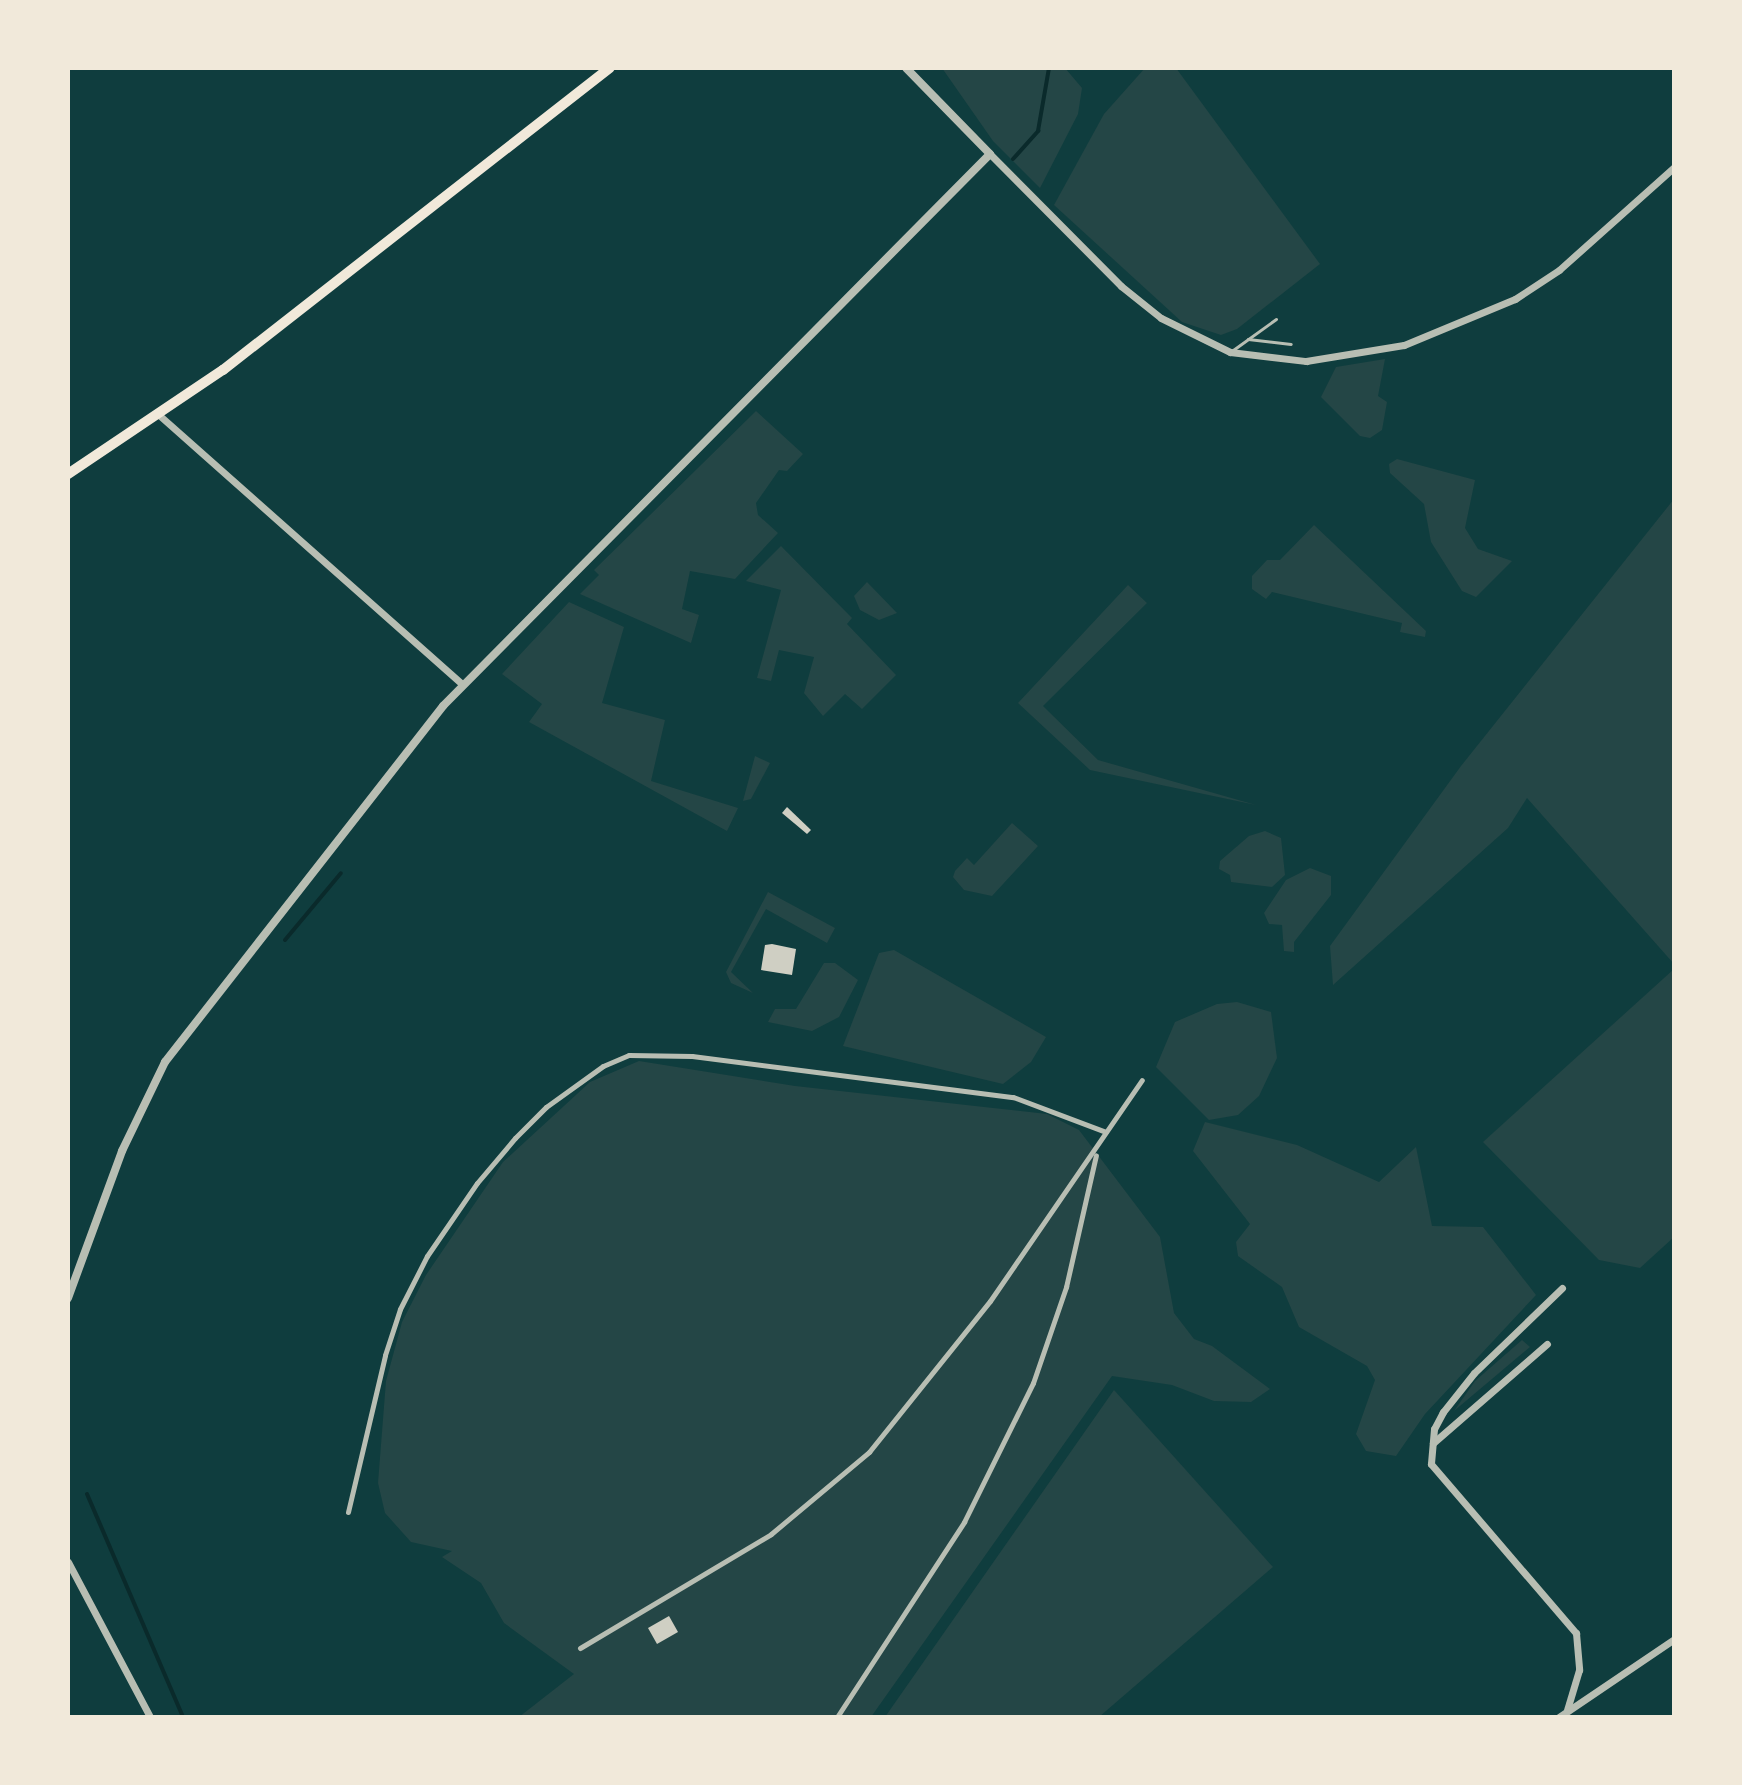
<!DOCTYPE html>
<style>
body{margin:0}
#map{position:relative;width:1742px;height:1785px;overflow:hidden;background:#0f3d3e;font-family:"Roboto Condensed",sans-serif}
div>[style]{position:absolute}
.green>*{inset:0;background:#244646}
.stream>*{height:4px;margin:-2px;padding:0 2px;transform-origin:2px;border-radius:2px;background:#0a2a2b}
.building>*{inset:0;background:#cfcfc3}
.service>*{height:3px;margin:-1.5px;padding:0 1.5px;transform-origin:1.5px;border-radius:1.5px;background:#b8beb3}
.pedestrian>*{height:5px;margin:-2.5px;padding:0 2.5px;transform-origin:2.5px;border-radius:2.5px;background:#b8beb3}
.minor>*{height:7px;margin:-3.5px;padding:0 3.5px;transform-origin:3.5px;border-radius:3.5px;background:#b8beb3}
.tertiary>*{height:8px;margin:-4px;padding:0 4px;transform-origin:4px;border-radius:4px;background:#b8beb3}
.secondary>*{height:10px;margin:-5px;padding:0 5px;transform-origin:5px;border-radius:5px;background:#f1e9da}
span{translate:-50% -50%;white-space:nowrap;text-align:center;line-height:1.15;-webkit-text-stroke:8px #f1e9da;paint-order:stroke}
.frame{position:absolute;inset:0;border:70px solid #f1e9da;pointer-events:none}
</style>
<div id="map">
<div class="green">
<i style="clip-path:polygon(942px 68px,1065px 68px,1082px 88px,1078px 114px,1040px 188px,993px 141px)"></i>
<i style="clip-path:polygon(1145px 68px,1176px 68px,1320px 264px,1237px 329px,1221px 335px,1182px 322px,1054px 205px,1104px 114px)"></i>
<i style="clip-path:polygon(1385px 359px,1378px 396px,1387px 402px,1382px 430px,1370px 438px,1360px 436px,1321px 397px,1336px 367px)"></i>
<i style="clip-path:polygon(756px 411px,803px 454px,787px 471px,779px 470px,756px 503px,758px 515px,778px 533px,735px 579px,690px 571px,682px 609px,699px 615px,691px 643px,580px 594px,599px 575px,594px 570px)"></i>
<i style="clip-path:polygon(1397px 459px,1475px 480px,1465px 528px,1478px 549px,1512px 561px,1476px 597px,1462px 591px,1431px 542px,1424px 504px,1390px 473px,1389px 464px)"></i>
<i style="clip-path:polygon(1674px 499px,1674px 964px,1527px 798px,1508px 828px,1333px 985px,1330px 946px,1461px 766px)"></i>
<i style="clip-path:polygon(1314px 525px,1426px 631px,1425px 637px,1400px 632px,1402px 623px,1272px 592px,1266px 599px,1252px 589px,1252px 576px,1267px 560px,1280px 560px)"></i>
<i style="clip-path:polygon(781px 546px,852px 618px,847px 624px,896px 675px,862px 709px,845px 694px,823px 716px,804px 693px,814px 657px,779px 650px,771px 681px,757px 678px,781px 590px,746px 581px)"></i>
<i style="clip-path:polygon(867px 582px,897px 613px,879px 620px,860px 610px,854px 596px)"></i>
<i style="clip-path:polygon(1128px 585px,1147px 603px,1043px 706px,1098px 760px,1256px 805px,1090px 770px,1018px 703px)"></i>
<i style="clip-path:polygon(569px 602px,624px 627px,602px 703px,665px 720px,651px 781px,738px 808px,727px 831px,529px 722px,542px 704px,502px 674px)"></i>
<i style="clip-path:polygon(755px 756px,770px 763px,751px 799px,743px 801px)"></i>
<i style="clip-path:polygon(1012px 823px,1038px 846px,992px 896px,964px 890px,953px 877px,955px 871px,967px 858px,974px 865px)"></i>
<i style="clip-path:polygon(1265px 831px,1281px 838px,1285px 875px,1272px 887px,1231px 882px,1230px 875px,1219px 869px,1220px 861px,1249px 836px)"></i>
<i style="clip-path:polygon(1310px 868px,1331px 876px,1331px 895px,1294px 942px,1294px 952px,1284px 951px,1282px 925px,1269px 924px,1264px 913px,1286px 880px)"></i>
<i style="clip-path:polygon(768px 892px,835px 928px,827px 943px,766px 909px,731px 972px,753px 993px,731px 983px,726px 972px)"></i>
<i style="clip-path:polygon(894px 950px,1046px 1037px,1031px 1062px,1003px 1084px,843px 1046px,879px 953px)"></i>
<i style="clip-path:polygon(824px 963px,835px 963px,858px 980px,839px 1017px,812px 1031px,768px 1022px,775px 1009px,796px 1009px)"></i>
<i style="clip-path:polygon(1674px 969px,1674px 1237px,1640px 1268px,1599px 1260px,1483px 1142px)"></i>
<i style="clip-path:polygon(1237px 1002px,1271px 1012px,1277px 1058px,1259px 1096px,1238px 1115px,1209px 1120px,1156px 1067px,1175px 1022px,1217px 1004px)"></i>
<i style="clip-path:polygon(639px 1061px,795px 1086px,1047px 1114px,1079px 1130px,1160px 1237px,1174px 1313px,1194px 1339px,1212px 1346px,1270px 1389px,1251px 1402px,1214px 1401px,1172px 1385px,1112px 1376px,871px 1717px,519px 1717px,574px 1674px,504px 1623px,481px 1583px,442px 1557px,452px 1551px,411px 1542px,385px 1513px,378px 1483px,386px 1381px,402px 1322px,426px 1275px,503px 1162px,590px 1082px)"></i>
<i style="clip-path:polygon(1205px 1122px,1297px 1145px,1379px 1182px,1416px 1147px,1432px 1226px,1483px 1227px,1536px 1295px,1425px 1414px,1396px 1456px,1366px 1451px,1356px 1434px,1375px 1380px,1367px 1366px,1299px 1327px,1282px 1287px,1238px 1256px,1236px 1242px,1250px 1224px,1193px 1151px)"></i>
<i style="clip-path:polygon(1522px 1340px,1530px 1347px,1454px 1411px,1475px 1381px)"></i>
<i style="clip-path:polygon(1114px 1390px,1273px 1567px,1099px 1717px,885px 1717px)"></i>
</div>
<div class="stream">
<i style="left:1013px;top:159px;width:38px;rotate:-48deg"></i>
<i style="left:1038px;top:131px;width:64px;rotate:-80.1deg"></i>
<i style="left:285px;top:940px;width:87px;rotate:-50.1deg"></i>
<i style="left:87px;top:1494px;width:243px;rotate:66.7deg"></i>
</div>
<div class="building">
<i style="clip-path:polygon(787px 807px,811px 830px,807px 834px,782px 813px)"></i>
<i style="clip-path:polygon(772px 944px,796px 949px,792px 975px,761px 970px,765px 945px)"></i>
<i style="clip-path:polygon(669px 1616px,678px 1632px,657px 1644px,648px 1628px)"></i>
</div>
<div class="service">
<i style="left:1248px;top:339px;width:43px;rotate:6.6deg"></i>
<i style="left:1233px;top:350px;width:53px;rotate:-35.8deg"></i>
</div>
<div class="pedestrian">
<i style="left:348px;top:1512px;width:161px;rotate:-76.7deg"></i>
<i style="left:385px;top:1355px;width:48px;rotate:-71.9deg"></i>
<i style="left:400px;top:1309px;width:59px;rotate:-63deg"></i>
<i style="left:427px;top:1256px;width:88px;rotate:-55.6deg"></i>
<i style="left:477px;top:1183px;width:59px;rotate:-49.8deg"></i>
<i style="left:515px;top:1138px;width:44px;rotate:-45deg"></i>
<i style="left:546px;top:1107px;width:70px;rotate:-35.7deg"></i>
<i style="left:603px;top:1066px;width:28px;rotate:-23deg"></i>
<i style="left:629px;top:1055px;width:63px;rotate:0.9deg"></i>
<i style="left:692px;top:1056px;width:324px;rotate:7.3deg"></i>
<i style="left:1013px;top:1097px;width:99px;rotate:20.6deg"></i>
<i style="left:580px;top:1648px;width:222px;rotate:-30.8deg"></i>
<i style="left:771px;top:1534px;width:128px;rotate:-39.9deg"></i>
<i style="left:869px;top:1452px;width:193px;rotate:-51.3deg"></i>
<i style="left:990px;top:1301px;width:268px;rotate:-55.5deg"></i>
<i style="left:837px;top:1717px;width:233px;rotate:-56.9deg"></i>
<i style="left:964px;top:1522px;width:155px;rotate:-63.6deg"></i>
<i style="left:1033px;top:1383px;width:102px;rotate:-71deg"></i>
<i style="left:1066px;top:1287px;width:135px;rotate:-77.2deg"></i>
</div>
<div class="minor">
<i style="left:990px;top:154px;width:186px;rotate:45.2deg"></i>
<i style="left:1121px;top:286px;width:51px;rotate:38.7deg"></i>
<i style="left:1161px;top:318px;width:77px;rotate:26.2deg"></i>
<i style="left:1230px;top:352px;width:77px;rotate:6.8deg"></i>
<i style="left:1306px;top:361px;width:99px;rotate:-9.3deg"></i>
<i style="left:1404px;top:345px;width:120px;rotate:-22.5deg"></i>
<i style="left:1515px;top:299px;width:53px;rotate:-33.4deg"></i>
<i style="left:1559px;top:270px;width:154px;rotate:-41.8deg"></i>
<i style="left:159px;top:415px;width:405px;rotate:41.6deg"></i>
<i style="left:1562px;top:1288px;width:122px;rotate:136deg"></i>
<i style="left:1474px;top:1373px;width:50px;rotate:128.5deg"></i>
<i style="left:1443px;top:1412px;width:19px;rotate:118deg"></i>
<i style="left:1434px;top:1429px;width:35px;rotate:95deg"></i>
<i style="left:1431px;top:1464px;width:223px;rotate:49.4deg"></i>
<i style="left:1576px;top:1633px;width:37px;rotate:85deg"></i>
<i style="left:1579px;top:1670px;width:42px;rotate:106.7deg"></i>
<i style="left:1433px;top:1443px;width:151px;rotate:-41deg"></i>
<i style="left:68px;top:1562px;width:175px;rotate:62.1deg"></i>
<i style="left:1559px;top:1717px;width:139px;rotate:-34.1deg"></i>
</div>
<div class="tertiary">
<i style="left:68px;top:1298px;width:157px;rotate:-69.8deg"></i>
<i style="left:122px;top:1151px;width:99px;rotate:-64.2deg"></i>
<i style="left:165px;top:1062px;width:452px;rotate:-52deg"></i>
<i style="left:443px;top:706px;width:777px;rotate:-45.26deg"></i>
<i style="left:990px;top:154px;width:120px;rotate:-134.3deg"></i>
</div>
<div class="secondary">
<i style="left:68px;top:474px;width:187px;rotate:-33.9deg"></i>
<i style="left:223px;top:370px;width:491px;rotate:-38deg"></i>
</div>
<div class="frame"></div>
</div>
